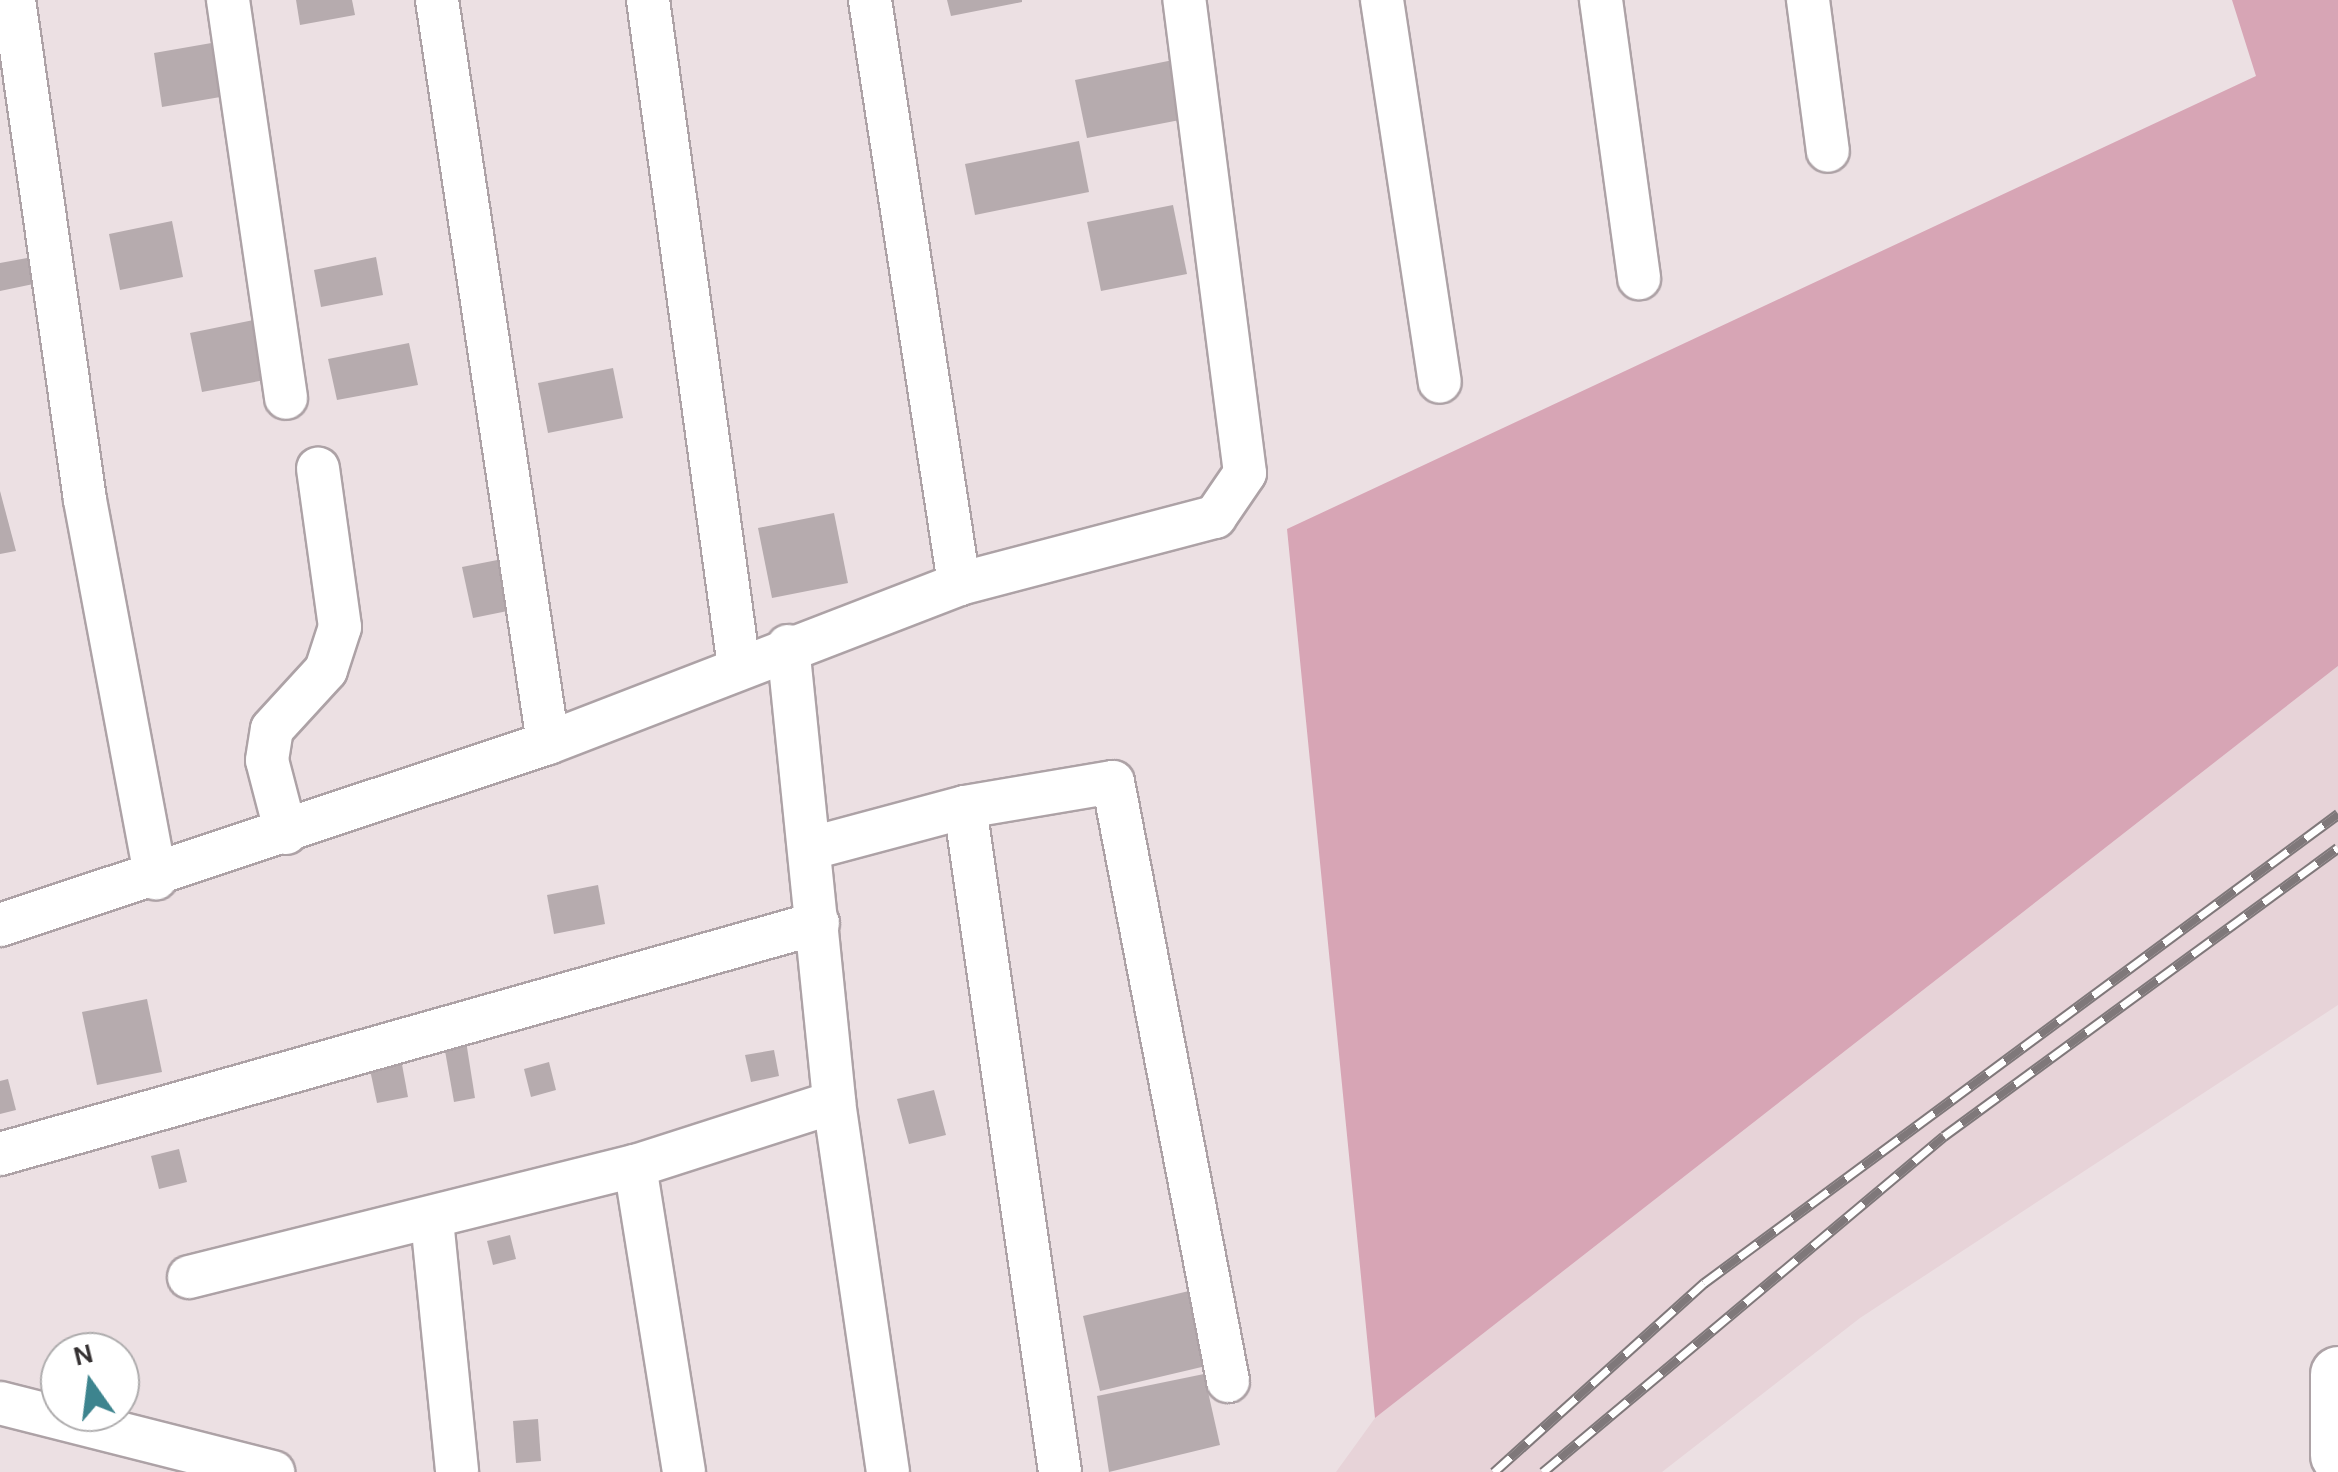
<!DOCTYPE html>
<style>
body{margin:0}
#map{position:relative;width:2338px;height:1472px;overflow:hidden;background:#ece0e3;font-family:Karla,sans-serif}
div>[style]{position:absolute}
.built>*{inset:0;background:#e7d3d8}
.green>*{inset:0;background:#d7a5b5}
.building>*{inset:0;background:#b6abae}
.roads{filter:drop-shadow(2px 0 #ada2a6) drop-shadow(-2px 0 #ada2a6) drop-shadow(0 2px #ada2a6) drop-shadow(0 -2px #ada2a6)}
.minor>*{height:42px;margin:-21px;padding:0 21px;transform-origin:21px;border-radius:21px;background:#fff}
.motorway>*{height:55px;margin:-27.5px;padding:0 27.5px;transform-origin:27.5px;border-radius:27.5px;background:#fff}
.rail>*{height:11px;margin-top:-5.5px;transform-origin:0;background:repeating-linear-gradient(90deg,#fff 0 22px,#7f787a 0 44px);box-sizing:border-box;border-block:2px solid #7f787a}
span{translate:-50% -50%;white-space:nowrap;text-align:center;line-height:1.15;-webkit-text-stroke:8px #fff;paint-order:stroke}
.north{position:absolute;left:40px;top:1332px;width:100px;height:100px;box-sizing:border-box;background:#fff;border:2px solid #aeacad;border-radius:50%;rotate:346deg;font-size:28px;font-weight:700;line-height:40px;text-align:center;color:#343031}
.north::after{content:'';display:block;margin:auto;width:35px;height:45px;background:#3d848e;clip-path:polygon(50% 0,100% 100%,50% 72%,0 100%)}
</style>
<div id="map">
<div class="built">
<i style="clip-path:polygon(2338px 666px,2338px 1005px,1860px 1318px,1662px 1472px,1336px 1472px,1375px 1418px)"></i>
</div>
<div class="green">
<i style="clip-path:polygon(2232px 0,2338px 0,2338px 666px,1375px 1418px,1287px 529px,2256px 76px)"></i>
</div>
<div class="building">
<i style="clip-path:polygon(296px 0,352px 0,355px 15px,300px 25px)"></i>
<i style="clip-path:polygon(947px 0,1022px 0,1022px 2px,951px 16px)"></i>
<i style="clip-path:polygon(223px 41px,232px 95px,162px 107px,154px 53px)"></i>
<i style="clip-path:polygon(1173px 60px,1185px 119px,1087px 138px,1075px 80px)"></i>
<i style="clip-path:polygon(1079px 141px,1089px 192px,975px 215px,965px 164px)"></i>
<i style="clip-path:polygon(1173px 205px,1187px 274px,1101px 291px,1087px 222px)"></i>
<i style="clip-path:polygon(172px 221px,183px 277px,120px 290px,109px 234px)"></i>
<i style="clip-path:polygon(38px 256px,43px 282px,0 291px,0 263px)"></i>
<i style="clip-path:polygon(376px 257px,383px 295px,321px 307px,314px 270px)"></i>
<i style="clip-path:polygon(263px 318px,275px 378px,202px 392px,190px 333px)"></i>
<i style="clip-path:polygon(409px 343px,418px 385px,337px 400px,328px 359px)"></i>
<i style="clip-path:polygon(613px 368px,623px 418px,548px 433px,538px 383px)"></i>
<i style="clip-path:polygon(0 491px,16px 551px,0 554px)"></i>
<i style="clip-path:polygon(834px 513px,848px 583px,772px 598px,758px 528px)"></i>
<i style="clip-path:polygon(517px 556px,527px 607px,473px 618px,462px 567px)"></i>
<i style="clip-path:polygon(598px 885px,605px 924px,554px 934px,547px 895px)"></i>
<i style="clip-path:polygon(147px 999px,162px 1072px,97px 1085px,82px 1012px)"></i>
<i style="clip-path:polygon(466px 1041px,475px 1098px,454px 1102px,444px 1045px)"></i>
<i style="clip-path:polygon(774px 1050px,779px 1076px,751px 1082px,745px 1055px)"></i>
<i style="clip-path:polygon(401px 1059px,408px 1097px,377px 1103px,369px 1065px)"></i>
<i style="clip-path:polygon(549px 1062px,556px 1090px,531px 1097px,524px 1069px)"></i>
<i style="clip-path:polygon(8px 1079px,16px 1110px,0 1114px,0 1081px)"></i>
<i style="clip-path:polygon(934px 1090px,946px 1135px,909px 1144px,897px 1099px)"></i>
<i style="clip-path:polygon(179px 1149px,187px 1182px,159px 1189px,151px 1156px)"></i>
<i style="clip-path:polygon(510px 1235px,516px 1259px,493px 1265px,487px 1241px)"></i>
<i style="clip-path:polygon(1189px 1291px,1206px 1366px,1100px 1391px,1083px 1316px)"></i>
<i style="clip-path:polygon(1204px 1374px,1220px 1445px,1109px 1472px,1097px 1396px)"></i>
<i style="clip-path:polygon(538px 1419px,541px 1461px,516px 1463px,513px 1421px)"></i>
</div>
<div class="roads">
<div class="minor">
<i style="left:14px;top:0;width:505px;rotate:81.92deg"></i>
<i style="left:85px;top:500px;width:385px;rotate:79.4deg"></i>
<i style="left:228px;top:0;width:402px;rotate:81.7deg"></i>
<i style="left:437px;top:0;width:751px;rotate:81.5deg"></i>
<i style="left:648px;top:0;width:673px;rotate:82.23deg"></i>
<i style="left:870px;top:0;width:591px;rotate:81.33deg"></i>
<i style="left:1382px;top:0;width:386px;rotate:81.4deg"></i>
<i style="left:1601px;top:0;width:281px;rotate:82.2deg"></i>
<i style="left:1808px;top:0;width:152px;rotate:82.5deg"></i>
<i style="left:788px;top:646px;width:458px;rotate:84.2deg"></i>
<i style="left:834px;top:1102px;width:374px;rotate:81.7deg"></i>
<i style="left:965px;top:807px;width:672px;rotate:81.87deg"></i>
<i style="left:286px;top:833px;width:75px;rotate:-104.6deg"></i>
<i style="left:267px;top:760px;width:31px;rotate:-81deg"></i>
<i style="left:272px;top:729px;width:80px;rotate:-47.5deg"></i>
<i style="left:326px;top:670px;width:45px;rotate:-72deg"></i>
<i style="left:340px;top:627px;width:160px;rotate:-97.9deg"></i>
<i style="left:812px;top:848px;width:158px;rotate:-15deg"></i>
<i style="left:965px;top:807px;width:150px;rotate:-9.6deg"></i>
<i style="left:1113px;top:782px;width:610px;rotate:79.13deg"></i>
<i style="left:0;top:925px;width:577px;rotate:-18.37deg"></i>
<i style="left:548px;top:743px;width:441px;rotate:-21.1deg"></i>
<i style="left:959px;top:584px;width:265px;rotate:-14.7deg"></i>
<i style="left:1215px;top:517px;width:53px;rotate:-55.7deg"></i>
<i style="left:1245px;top:473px;width:477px;rotate:-97.3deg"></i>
<i style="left:0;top:1154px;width:850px;rotate:-15.77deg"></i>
<i style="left:635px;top:1166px;width:310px;rotate:80.9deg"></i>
<i style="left:432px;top:1220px;width:253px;rotate:84.3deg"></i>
<i style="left:189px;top:1277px;width:460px;rotate:-14deg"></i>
<i style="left:635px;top:1166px;width:209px;rotate:-17.8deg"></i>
<i style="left:0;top:1403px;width:282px;rotate:14.2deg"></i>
</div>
<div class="motorway">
<i style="left:2338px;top:1374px;width:81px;rotate:90deg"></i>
</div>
</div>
<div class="rail">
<i style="left:1494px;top:1472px;width:283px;rotate:-42deg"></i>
<i style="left:1704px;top:1283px;width:789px;rotate:-36.49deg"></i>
<i style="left:1543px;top:1472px;width:523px;rotate:-39.96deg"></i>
<i style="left:1944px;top:1136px;width:488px;rotate:-36.2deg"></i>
</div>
<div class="north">N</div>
</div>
